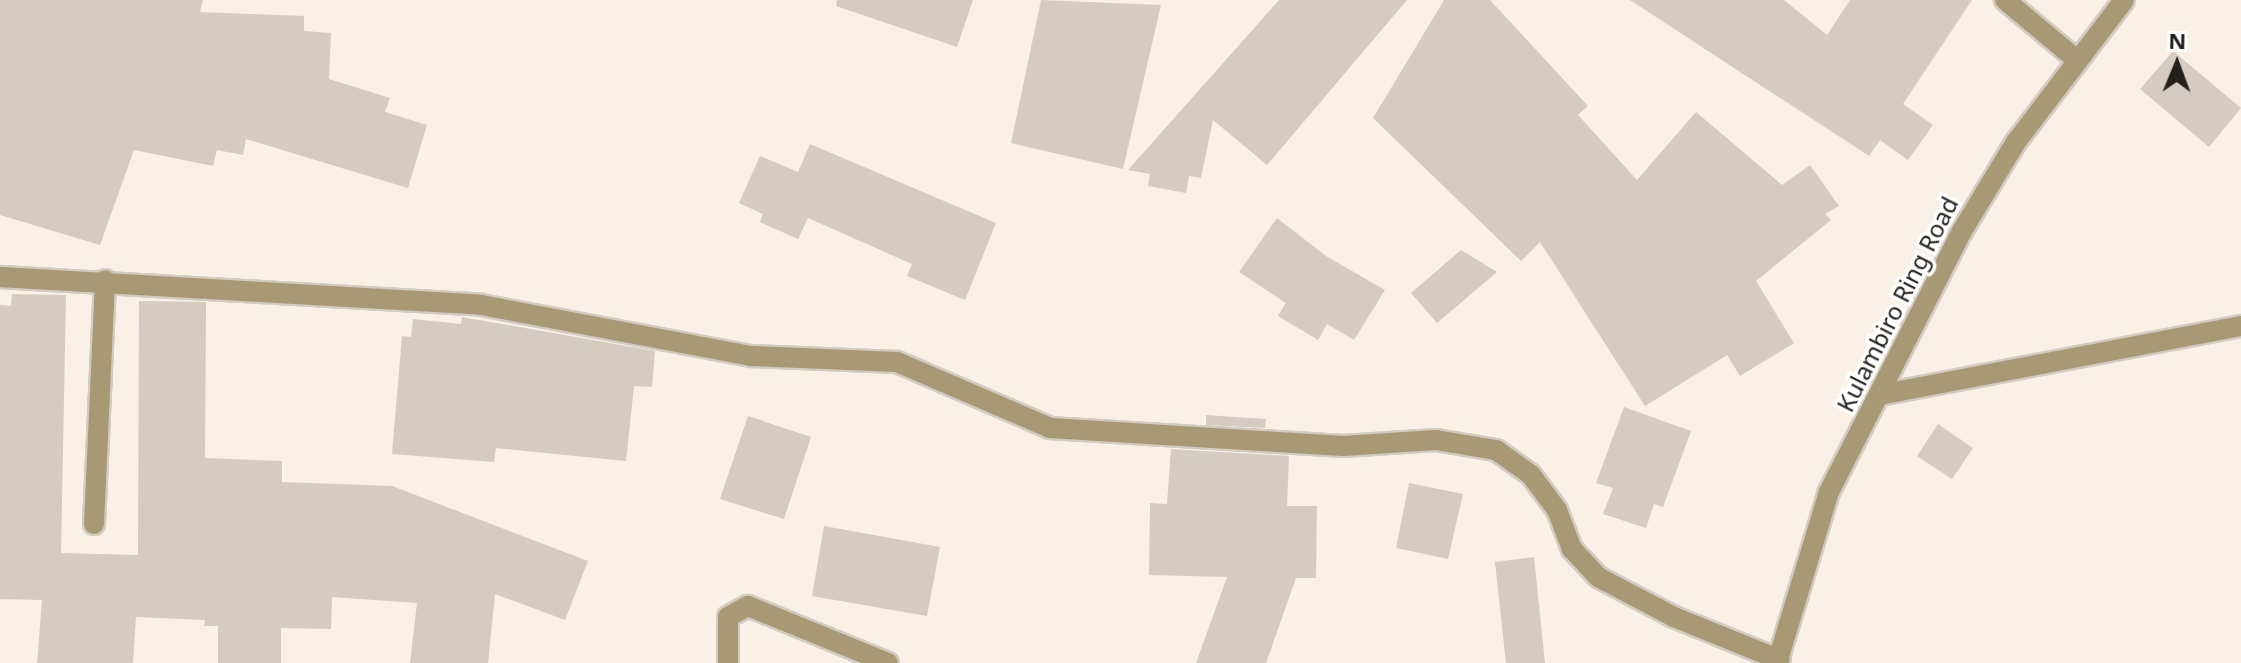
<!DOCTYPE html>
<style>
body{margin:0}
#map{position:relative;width:2241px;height:663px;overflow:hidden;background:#f9f0e6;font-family:"Noto Sans",sans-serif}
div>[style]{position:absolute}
.building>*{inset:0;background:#d4cbc1}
.roads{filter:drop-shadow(2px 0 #d2cbc2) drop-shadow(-2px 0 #d2cbc2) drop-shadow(0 2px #d2cbc2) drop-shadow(0 -2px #d2cbc2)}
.minor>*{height:20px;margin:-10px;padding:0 10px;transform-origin:10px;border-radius:10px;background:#a89874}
span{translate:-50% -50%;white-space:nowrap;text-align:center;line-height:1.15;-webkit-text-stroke:7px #fff;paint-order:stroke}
.street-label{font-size:24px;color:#23201c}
.north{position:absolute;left:2137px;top:24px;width:80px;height:80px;-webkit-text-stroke:6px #fff;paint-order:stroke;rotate:1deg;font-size:22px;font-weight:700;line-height:32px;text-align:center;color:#23201c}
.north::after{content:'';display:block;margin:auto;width:28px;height:36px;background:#23201c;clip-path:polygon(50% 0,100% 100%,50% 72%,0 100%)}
</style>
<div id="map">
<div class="building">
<i style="clip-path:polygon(0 0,203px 0,200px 12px,304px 16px,304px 31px,331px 33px,329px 79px,390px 98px,385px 112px,427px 125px,408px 188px,246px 139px,243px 155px,217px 150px,213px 166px,134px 150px,100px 245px,0 215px)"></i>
<i style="clip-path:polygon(837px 0,973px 0,957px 47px,836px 6px)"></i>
<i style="clip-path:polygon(1041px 0,1161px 5px,1123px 169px,1011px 143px)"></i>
<i style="clip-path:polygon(1279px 0,1407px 0,1267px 165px,1213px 120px,1201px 178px,1189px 176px,1186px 193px,1148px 186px,1150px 174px,1128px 170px)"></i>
<i style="clip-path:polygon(1444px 0,1490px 0,1588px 106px,1578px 115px,1637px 180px,1696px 112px,1782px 185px,1810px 165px,1839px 206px,1825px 214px,1831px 220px,1756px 281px,1794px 343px,1740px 376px,1727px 355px,1645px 406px,1540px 242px,1521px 261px,1373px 118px)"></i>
<i style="clip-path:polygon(1630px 0,1784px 0,1827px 35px,1850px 0,1972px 0,1903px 104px,1933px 125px,1908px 160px,1880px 140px,1869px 156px)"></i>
<i style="clip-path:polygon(2173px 51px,2241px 108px,2209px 147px,2140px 89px)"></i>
<i style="clip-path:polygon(810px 144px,996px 223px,965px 300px,907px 276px,912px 264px,808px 218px,798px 239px,760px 222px,763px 214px,739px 203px,760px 156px,798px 172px)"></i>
<i style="clip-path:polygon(1277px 218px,1326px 256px,1385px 290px,1354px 340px,1327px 324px,1318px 340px,1278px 316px,1286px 303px,1239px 272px)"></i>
<i style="clip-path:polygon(1461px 250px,1497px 272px,1437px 323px,1411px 293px)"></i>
<i style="clip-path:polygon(12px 294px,66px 295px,61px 553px,138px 555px,139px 301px,206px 302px,205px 458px,282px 461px,282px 482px,392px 486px,588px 561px,565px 620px,495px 594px,488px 663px,410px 663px,417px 603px,332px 597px,331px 629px,281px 628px,281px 663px,218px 663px,218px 626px,204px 626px,205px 620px,136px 617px,133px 663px,37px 663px,42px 600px,0 599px,0 305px,11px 306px)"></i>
<i style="clip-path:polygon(462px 317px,655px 351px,652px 387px,634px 386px,626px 461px,496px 448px,494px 462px,392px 454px,402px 336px,411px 337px,413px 319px,461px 324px)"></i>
<i style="clip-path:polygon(1624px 407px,1691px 431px,1663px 507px,1654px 504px,1646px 528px,1603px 514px,1613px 488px,1596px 483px)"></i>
<i style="clip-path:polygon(1206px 415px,1266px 419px,1265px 428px,1206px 425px)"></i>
<i style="clip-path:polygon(748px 416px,811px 437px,784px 519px,720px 499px)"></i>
<i style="clip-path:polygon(1938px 424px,1973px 448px,1952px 479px,1917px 456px)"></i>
<i style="clip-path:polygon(1171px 449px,1289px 456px,1287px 506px,1317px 506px,1316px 578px,1296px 578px,1266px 663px,1196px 663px,1227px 577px,1149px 575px,1150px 503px,1167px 504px)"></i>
<i style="clip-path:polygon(1409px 483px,1463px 494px,1448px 559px,1396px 548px)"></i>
<i style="clip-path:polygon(824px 526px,940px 547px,927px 616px,812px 596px)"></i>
<i style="clip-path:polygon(1534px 557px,1545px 663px,1506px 663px,1495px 562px)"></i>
</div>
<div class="roads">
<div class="minor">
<i style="left:2005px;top:0;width:94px;rotate:39.8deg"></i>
<i style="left:0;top:277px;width:482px;rotate:3.3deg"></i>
<i style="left:481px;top:305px;width:276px;rotate:10.7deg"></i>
<i style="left:752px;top:356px;width:145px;rotate:2.4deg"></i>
<i style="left:897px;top:362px;width:167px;rotate:23.3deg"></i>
<i style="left:1050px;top:428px;width:294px;rotate:3.5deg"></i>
<i style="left:1343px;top:446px;width:93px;rotate:-3.7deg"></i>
<i style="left:1436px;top:440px;width:61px;rotate:9.5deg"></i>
<i style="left:1496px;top:450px;width:43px;rotate:35.5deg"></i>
<i style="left:1531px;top:475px;width:44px;rotate:53.4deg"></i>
<i style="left:1557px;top:510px;width:42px;rotate:69deg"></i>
<i style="left:1572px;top:549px;width:38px;rotate:47deg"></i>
<i style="left:1598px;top:577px;width:86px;rotate:27.8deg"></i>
<i style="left:1674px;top:617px;width:114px;rotate:22.1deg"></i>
<i style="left:1879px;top:395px;width:369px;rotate:-10.8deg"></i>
<i style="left:94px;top:524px;width:244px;rotate:-87.4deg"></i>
<i style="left:728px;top:663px;width:46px;rotate:-90deg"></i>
<i style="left:728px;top:617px;width:23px;rotate:-29deg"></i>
<i style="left:748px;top:606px;width:151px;rotate:22.2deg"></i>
<i style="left:1777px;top:663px;width:179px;rotate:-73.1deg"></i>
<i style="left:1829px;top:492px;width:293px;rotate:-63deg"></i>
<i style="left:1962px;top:231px;width:104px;rotate:-58.8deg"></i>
<i style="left:2016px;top:142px;width:178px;rotate:-52.7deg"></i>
</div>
</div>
<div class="street-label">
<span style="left:1897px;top:304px;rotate:-63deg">Kulambiro Ring Road</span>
</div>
<div class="north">N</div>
</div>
